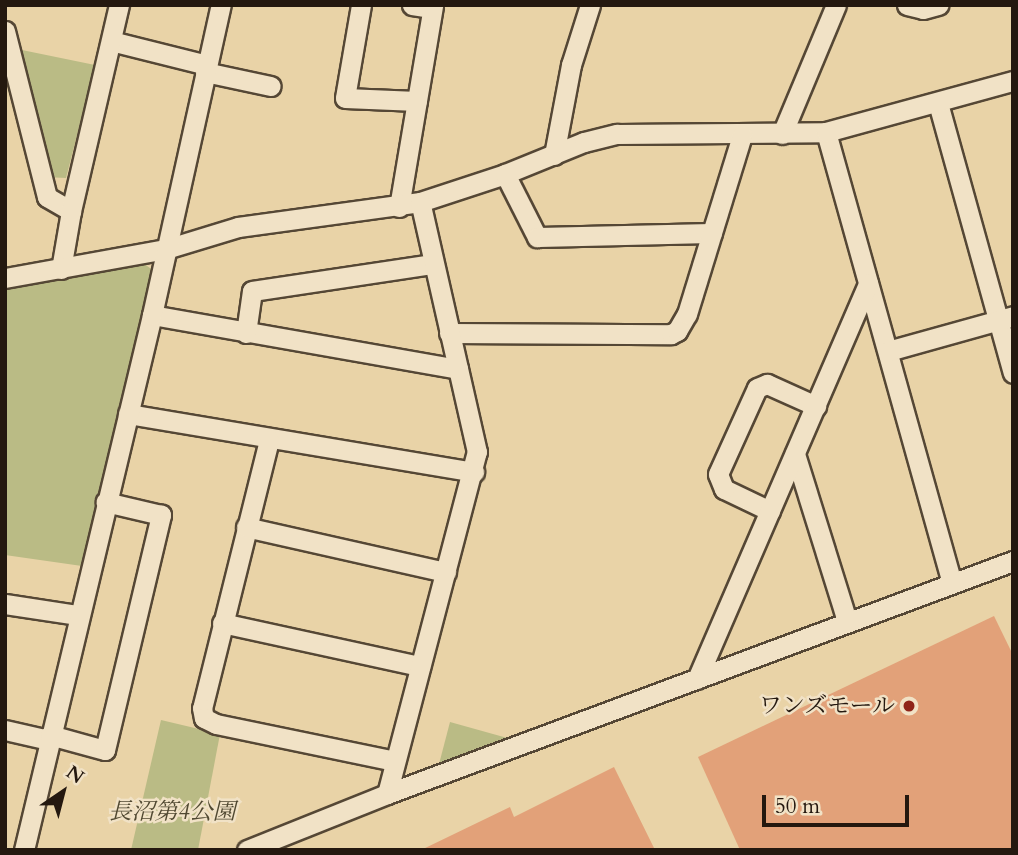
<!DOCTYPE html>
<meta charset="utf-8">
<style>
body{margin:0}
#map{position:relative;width:1018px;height:855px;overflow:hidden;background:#e9d3a7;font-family:Cardo,"Noto Serif JP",serif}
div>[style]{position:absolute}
.green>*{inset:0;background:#babb85}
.building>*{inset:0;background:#e2a179}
.roads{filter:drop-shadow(2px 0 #554735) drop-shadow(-2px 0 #554735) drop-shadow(0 2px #554735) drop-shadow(0 -2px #554735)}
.minor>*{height:19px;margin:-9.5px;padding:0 9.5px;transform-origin:9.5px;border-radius:9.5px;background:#f1e2c6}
.dots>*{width:19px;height:19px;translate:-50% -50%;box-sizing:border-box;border:4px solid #f1e2c6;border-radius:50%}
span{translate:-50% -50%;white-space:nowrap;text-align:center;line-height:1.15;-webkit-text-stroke:5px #f1e2c6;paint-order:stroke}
.poi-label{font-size:23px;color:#24180f}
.right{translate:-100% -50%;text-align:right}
.park-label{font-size:23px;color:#514932;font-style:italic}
.frame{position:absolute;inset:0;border:7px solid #24180f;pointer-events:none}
.north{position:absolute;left:28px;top:757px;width:70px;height:70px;-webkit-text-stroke:5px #f1e2c6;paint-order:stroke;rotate:35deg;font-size:19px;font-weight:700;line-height:28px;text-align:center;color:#24180f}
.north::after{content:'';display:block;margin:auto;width:24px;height:32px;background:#24180f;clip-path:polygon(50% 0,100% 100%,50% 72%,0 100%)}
.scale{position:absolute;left:762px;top:795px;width:147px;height:32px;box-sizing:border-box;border:4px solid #24180f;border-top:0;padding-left:9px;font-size:21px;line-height:24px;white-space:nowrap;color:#24180f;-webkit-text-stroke:5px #f1e2c6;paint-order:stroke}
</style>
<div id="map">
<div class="green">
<i style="clip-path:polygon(17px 49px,95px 65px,66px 178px,45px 177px)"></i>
<i style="clip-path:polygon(143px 263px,154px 271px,82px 566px,5px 555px,5px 285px)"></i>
<i style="clip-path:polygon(161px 720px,220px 734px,198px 850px,131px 850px)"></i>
<i style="clip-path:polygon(450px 722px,518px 741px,438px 768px)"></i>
</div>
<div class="building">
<i style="clip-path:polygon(994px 616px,1013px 655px,1013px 850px,740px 850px,698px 757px)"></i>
<i style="clip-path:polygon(614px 767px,655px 850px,421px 850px,510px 807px,514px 817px)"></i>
</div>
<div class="roads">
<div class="minor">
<i style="left:361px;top:5px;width:94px;rotate:99.8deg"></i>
<i style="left:345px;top:98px;width:72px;rotate:2.4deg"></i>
<i style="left:412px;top:5px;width:20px;rotate:9deg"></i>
<i style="left:907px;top:5px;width:16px;rotate:14deg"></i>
<i style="left:923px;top:9px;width:16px;rotate:-15deg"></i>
<i style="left:5px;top:31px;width:171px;rotate:75.8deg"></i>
<i style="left:47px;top:197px;width:28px;rotate:30deg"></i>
<i style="left:111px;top:41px;width:99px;rotate:14deg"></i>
<i style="left:205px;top:72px;width:67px;rotate:12deg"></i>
<i style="left:938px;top:103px;width:280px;rotate:74.5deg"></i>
<i style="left:826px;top:132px;width:468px;rotate:74.4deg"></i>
<i style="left:782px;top:134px;width:140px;rotate:-67.3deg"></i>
<i style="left:554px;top:155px;width:92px;rotate:-79.3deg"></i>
<i style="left:571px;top:65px;width:63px;rotate:-72.4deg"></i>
<i style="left:505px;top:174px;width:71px;rotate:63.1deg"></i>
<i style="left:537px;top:237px;width:175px;rotate:-1.3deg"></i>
<i style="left:399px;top:207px;width:205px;rotate:-80.4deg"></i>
<i style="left:61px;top:269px;width:59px;rotate:-80.2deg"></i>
<i style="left:71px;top:211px;width:212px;rotate:-76.9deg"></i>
<i style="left:5px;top:278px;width:164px;rotate:-10.2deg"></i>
<i style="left:166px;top:249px;width:75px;rotate:-17deg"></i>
<i style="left:238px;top:227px;width:184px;rotate:-7.8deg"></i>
<i style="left:420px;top:202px;width:89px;rotate:-18.2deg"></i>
<i style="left:505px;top:174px;width:85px;rotate:-22.1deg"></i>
<i style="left:584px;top:142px;width:34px;rotate:-14deg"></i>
<i style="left:617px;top:134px;width:209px;rotate:-0.5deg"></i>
<i style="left:826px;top:132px;width:194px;rotate:-15.3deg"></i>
<i style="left:152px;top:315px;width:311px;rotate:10deg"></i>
<i style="left:246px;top:333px;width:42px;rotate:-81.9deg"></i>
<i style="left:252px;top:291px;width:183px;rotate:-8.5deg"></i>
<i style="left:449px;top:333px;width:222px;rotate:0.3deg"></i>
<i style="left:671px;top:334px;width:7px;rotate:-27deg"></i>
<i style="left:677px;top:331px;width:20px;rotate:-60deg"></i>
<i style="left:687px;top:314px;width:187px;rotate:-72.9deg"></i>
<i style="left:888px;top:351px;width:130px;rotate:-15.6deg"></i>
<i style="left:128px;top:414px;width:351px;rotate:9.5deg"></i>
<i style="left:269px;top:440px;width:276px;rotate:104deg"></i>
<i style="left:202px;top:708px;width:10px;rotate:79deg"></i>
<i style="left:204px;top:718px;width:13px;rotate:27deg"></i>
<i style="left:216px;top:724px;width:182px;rotate:11.7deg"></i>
<i style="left:795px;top:454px;width:175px;rotate:72.7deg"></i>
<i style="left:770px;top:511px;width:51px;rotate:-154.4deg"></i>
<i style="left:724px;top:489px;width:16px;rotate:-112deg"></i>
<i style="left:718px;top:474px;width:94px;rotate:-65.6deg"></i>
<i style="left:757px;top:388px;width:11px;rotate:-22deg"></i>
<i style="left:767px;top:384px;width:54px;rotate:24.2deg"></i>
<i style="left:246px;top:527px;width:205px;rotate:12.7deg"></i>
<i style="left:5px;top:604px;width:74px;rotate:8.6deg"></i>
<i style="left:222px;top:623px;width:203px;rotate:12.3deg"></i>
<i style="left:697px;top:679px;width:431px;rotate:-66.6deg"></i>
<i style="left:5px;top:730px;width:45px;rotate:12.8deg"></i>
<i style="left:50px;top:735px;width:57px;rotate:15.3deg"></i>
<i style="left:105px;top:750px;width:242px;rotate:-76.6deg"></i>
<i style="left:161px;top:515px;width:57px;rotate:-166.7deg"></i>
<i style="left:387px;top:794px;width:354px;rotate:-75.3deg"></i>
<i style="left:477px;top:452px;width:256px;rotate:-102.8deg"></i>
<i style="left:24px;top:850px;width:550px;rotate:-76.54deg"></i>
<i style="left:152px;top:315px;width:318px;rotate:-77.5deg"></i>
<i style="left:247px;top:850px;width:151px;rotate:-21.8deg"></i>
<i style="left:387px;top:794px;width:668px;rotate:-20.42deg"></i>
</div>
</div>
<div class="dots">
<i style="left:909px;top:706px;background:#8f2418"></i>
</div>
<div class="poi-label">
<span class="right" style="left:895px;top:706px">ワンズモール</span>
</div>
<div class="park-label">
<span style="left:172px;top:812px">長沼第4公園</span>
</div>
<div class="frame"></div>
<div class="north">N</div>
<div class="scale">50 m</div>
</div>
